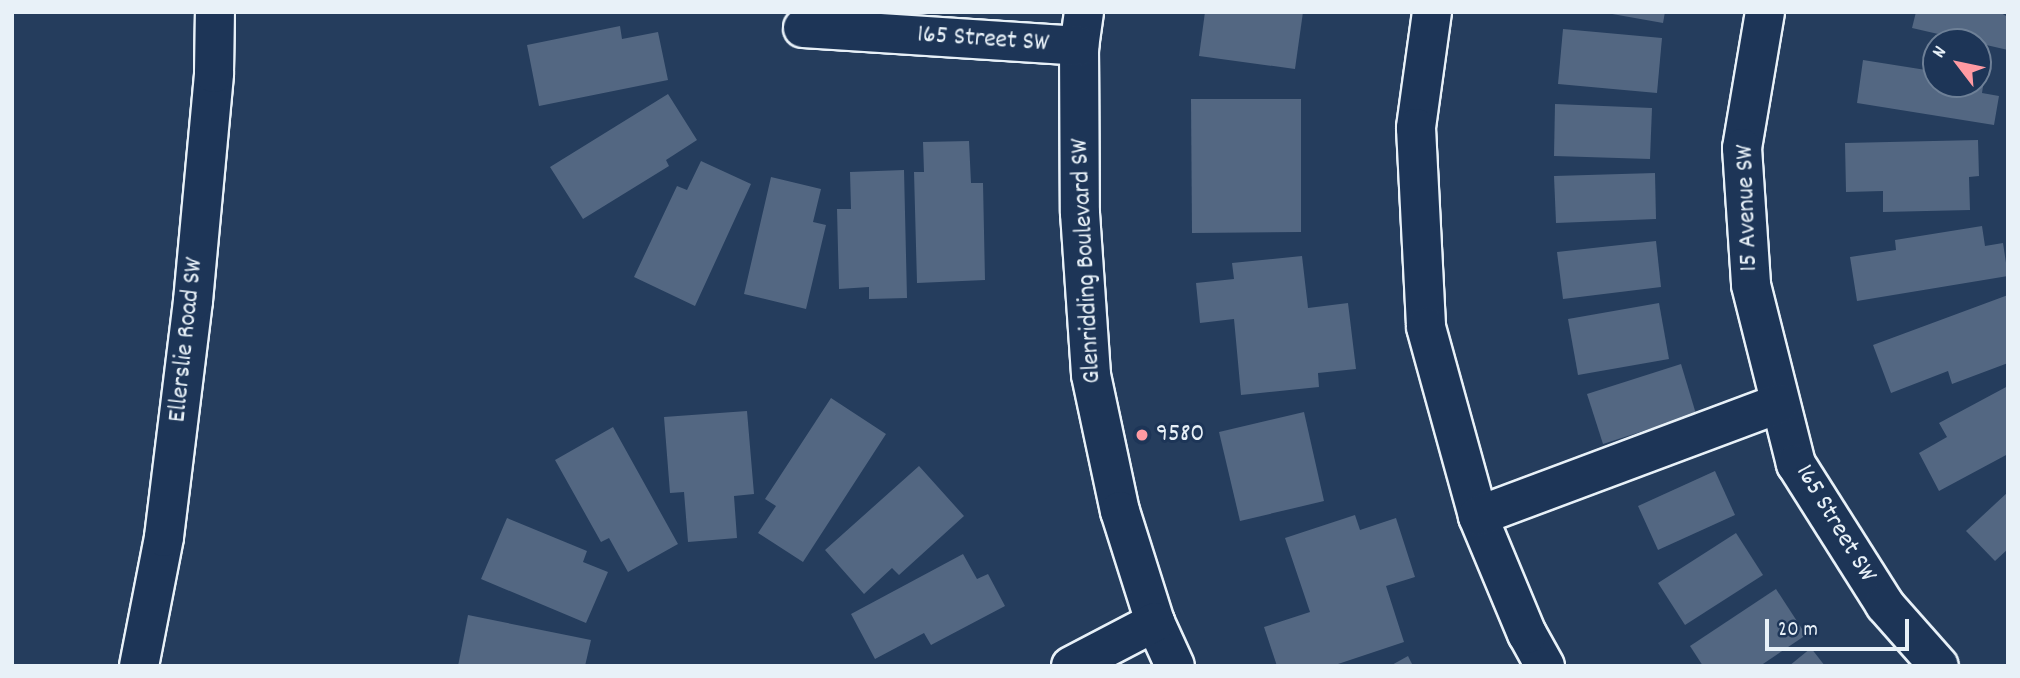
<!DOCTYPE html>
<style>
body{margin:0}
#map{position:relative;width:2020px;height:678px;overflow:hidden;background:#253d5d;font-family:Dekko,sans-serif}
div>[style]{position:absolute}
.building>*{inset:0;background:#536782}
.roads{filter:drop-shadow(2px 0 #e8f1f8) drop-shadow(-2px 0 #e8f1f8) drop-shadow(0 2px #e8f1f8) drop-shadow(0 -2px #e8f1f8)}
.minor>*{height:38px;margin:-19px;padding:0 19px;transform-origin:19px;border-radius:19px;background:#1d3557}
.major>*{height:38px;margin:-19px;padding:0 19px;transform-origin:19px;border-radius:19px;background:#1d3557}
.dots>*{width:19px;height:19px;translate:-50% -50%;box-sizing:border-box;border:4px solid #1d3557;border-radius:50%}
span{translate:-50% -50%;white-space:nowrap;text-align:center;line-height:1.15;-webkit-text-stroke:6px #1d3557;paint-order:stroke}
.street-label{font-size:26px;color:#e8f1f8}
.poi-label{font-size:26px;color:#e8f1f8}
.left{translate:0 -50%;text-align:left}
.frame{position:absolute;inset:0;border:14px solid #e8f1f8;pointer-events:none}
.north{position:absolute;left:1922px;top:28px;width:70px;height:70px;box-sizing:border-box;background:#1d3557;border:2px solid #6e8097;border-radius:50%;rotate:302deg;font-size:19px;font-weight:700;line-height:28px;text-align:center;color:#e8f1f8}
.north::after{content:'';display:block;margin:auto;width:24px;height:32px;background:#ff9aa2;clip-path:polygon(50% 0,100% 100%,50% 72%,0 100%)}
.scale{position:absolute;left:1765px;top:619px;width:144px;height:32px;box-sizing:border-box;border:4px solid #e8f1f8;border-top:0;padding-left:9px;font-size:21px;line-height:24px;white-space:nowrap;color:#e8f1f8;-webkit-text-stroke:5px #1d3557;paint-order:stroke}
</style>
<div id="map">
<div class="building">
<i style="clip-path:polygon(1205px 12px,1303px 12px,1295px 69px,1199px 56px)"></i>
<i style="clip-path:polygon(1601px 12px,1665px 12px,1663px 23px)"></i>
<i style="clip-path:polygon(1916px 12px,1999px 12px,2008px 17px,2008px 50px,1912px 28px)"></i>
<i style="clip-path:polygon(620px 26px,622px 39px,658px 32px,668px 80px,539px 106px,527px 45px)"></i>
<i style="clip-path:polygon(1563px 29px,1662px 38px,1657px 93px,1558px 84px)"></i>
<i style="clip-path:polygon(1928px 57px,1936px 58px,1936px 84px,1978px 84px,1978px 65px,1986px 66px,1982px 93px,1999px 96px,1994px 125px,1857px 103px,1863px 60px,1926px 70px)"></i>
<i style="clip-path:polygon(668px 94px,697px 140px,666px 160px,669px 166px,583px 219px,550px 167px)"></i>
<i style="clip-path:polygon(1191px 99px,1301px 99px,1301px 232px,1192px 233px)"></i>
<i style="clip-path:polygon(1555px 104px,1652px 108px,1650px 159px,1554px 156px)"></i>
<i style="clip-path:polygon(1978px 140px,1979px 176px,1969px 177px,1970px 210px,1883px 212px,1883px 191px,1846px 192px,1845px 143px)"></i>
<i style="clip-path:polygon(969px 141px,971px 183px,983px 183px,985px 280px,917px 283px,914px 172px,924px 172px,923px 142px)"></i>
<i style="clip-path:polygon(701px 161px,751px 184px,695px 306px,634px 277px,677px 186px,687px 190px)"></i>
<i style="clip-path:polygon(904px 170px,907px 298px,869px 299px,869px 287px,839px 289px,837px 209px,851px 209px,850px 172px)"></i>
<i style="clip-path:polygon(1655px 173px,1656px 219px,1556px 223px,1554px 176px)"></i>
<i style="clip-path:polygon(771px 177px,821px 189px,813px 222px,826px 225px,806px 309px,744px 294px)"></i>
<i style="clip-path:polygon(1982px 226px,1985px 246px,2003px 243px,2008px 276px,1857px 301px,1850px 257px,1896px 250px,1895px 240px)"></i>
<i style="clip-path:polygon(1656px 241px,1661px 287px,1563px 299px,1557px 252px)"></i>
<i style="clip-path:polygon(1302px 256px,1308px 308px,1348px 303px,1356px 369px,1318px 373px,1319px 387px,1241px 395px,1234px 319px,1200px 323px,1196px 283px,1234px 279px,1232px 263px)"></i>
<i style="clip-path:polygon(2008px 295px,2008px 363px,1952px 384px,1948px 371px,1891px 393px,1873px 345px)"></i>
<i style="clip-path:polygon(1659px 303px,1669px 359px,1578px 375px,1568px 319px)"></i>
<i style="clip-path:polygon(1681px 364px,1696px 414px,1603px 444px,1587px 394px)"></i>
<i style="clip-path:polygon(2008px 386px,2008px 454px,1939px 491px,1919px 453px,1947px 437px,1939px 423px)"></i>
<i style="clip-path:polygon(831px 398px,886px 434px,803px 562px,758px 533px,776px 506px,765px 499px)"></i>
<i style="clip-path:polygon(747px 411px,754px 494px,734px 496px,737px 538px,688px 542px,684px 492px,670px 493px,664px 417px)"></i>
<i style="clip-path:polygon(1304px 412px,1324px 501px,1240px 521px,1219px 432px)"></i>
<i style="clip-path:polygon(613px 427px,678px 544px,628px 572px,609px 538px,601px 542px,555px 460px)"></i>
<i style="clip-path:polygon(919px 466px,964px 516px,899px 575px,892px 568px,864px 594px,825px 550px)"></i>
<i style="clip-path:polygon(1715px 471px,1735px 515px,1658px 550px,1638px 506px)"></i>
<i style="clip-path:polygon(2008px 492px,2008px 549px,1995px 561px,1966px 531px)"></i>
<i style="clip-path:polygon(1355px 515px,1360px 530px,1396px 518px,1415px 577px,1386px 586px,1404px 642px,1332px 666px,1277px 666px,1264px 627px,1310px 612px,1285px 538px)"></i>
<i style="clip-path:polygon(507px 518px,587px 551px,583px 562px,608px 572px,586px 623px,481px 579px)"></i>
<i style="clip-path:polygon(1736px 533px,1763px 575px,1685px 625px,1658px 583px)"></i>
<i style="clip-path:polygon(963px 554px,977px 579px,988px 574px,1005px 606px,931px 645px,924px 633px,875px 659px,851px 614px)"></i>
<i style="clip-path:polygon(1776px 589px,1806px 635px,1760px 666px,1703px 666px,1690px 646px)"></i>
<i style="clip-path:polygon(468px 615px,591px 640px,585px 666px,458px 666px)"></i>
<i style="clip-path:polygon(1811px 648px,1825px 666px,1789px 666px)"></i>
<i style="clip-path:polygon(1408px 656px,1413px 666px,1390px 666px)"></i>
</div>
<div class="roads">
<div class="minor">
<i style="left:1084px;top:12px;width:34px;rotate:98deg"></i>
<i style="left:1079px;top:46px;width:167px;rotate:89.7deg"></i>
<i style="left:1080px;top:213px;width:162px;rotate:86.1deg"></i>
<i style="left:1091px;top:375px;width:139px;rotate:78deg"></i>
<i style="left:1120px;top:511px;width:116px;rotate:72.5deg"></i>
<i style="left:1155px;top:622px;width:48px;rotate:65.6deg"></i>
<i style="left:1432px;top:12px;width:117px;rotate:97.9deg"></i>
<i style="left:1416px;top:128px;width:199px;rotate:87.1deg"></i>
<i style="left:1426px;top:327px;width:196px;rotate:74.6deg"></i>
<i style="left:1765px;top:12px;width:138px;rotate:99.6deg"></i>
<i style="left:1742px;top:148px;width:137px;rotate:86.2deg"></i>
<i style="left:1751px;top:285px;width:185px;rotate:75.9deg"></i>
<i style="left:1796px;top:464px;width:167px;rotate:57.7deg"></i>
<i style="left:1885px;top:605px;width:81px;rotate:48.5deg"></i>
<i style="left:803px;top:28px;width:277px;rotate:3.7deg"></i>
<i style="left:1071px;top:666px;width:95px;rotate:-27.6deg"></i>
<i style="left:1545px;top:666px;width:37px;rotate:-119deg"></i>
<i style="left:1527px;top:634px;width:128px;rotate:-112.6deg"></i>
<i style="left:1478px;top:516px;width:322px;rotate:-20.5deg"></i>
</div>
<div class="major">
<i style="left:139px;top:666px;width:131px;rotate:-79deg"></i>
<i style="left:164px;top:537px;width:238px;rotate:-83deg"></i>
<i style="left:193px;top:301px;width:229px;rotate:-84.7deg"></i>
<i style="left:214px;top:73px;width:61px;rotate:-89.1deg"></i>
</div>
</div>
<div class="dots">
<i style="left:1142px;top:435px;background:#ff9aa2"></i>
</div>
<div class="street-label">
<span style="left:983px;top:40px;rotate:4deg">165 Street SW</span>
<span style="left:1748px;top:208px;rotate:-92deg">15 Avenue SW</span>
<span style="left:1087px;top:261px;rotate:-93deg">Glenridding Boulevard SW</span>
<span style="left:187px;top:340px;rotate:-84deg">Ellerslie Road SW</span>
<span style="left:1835px;top:524px;rotate:59deg">165 Street SW</span>
</div>
<div class="poi-label">
<span class="left" style="left:1156px;top:435px">9580</span>
</div>
<div class="frame"></div>
<div class="north">N</div>
<div class="scale">20 m</div>
</div>
